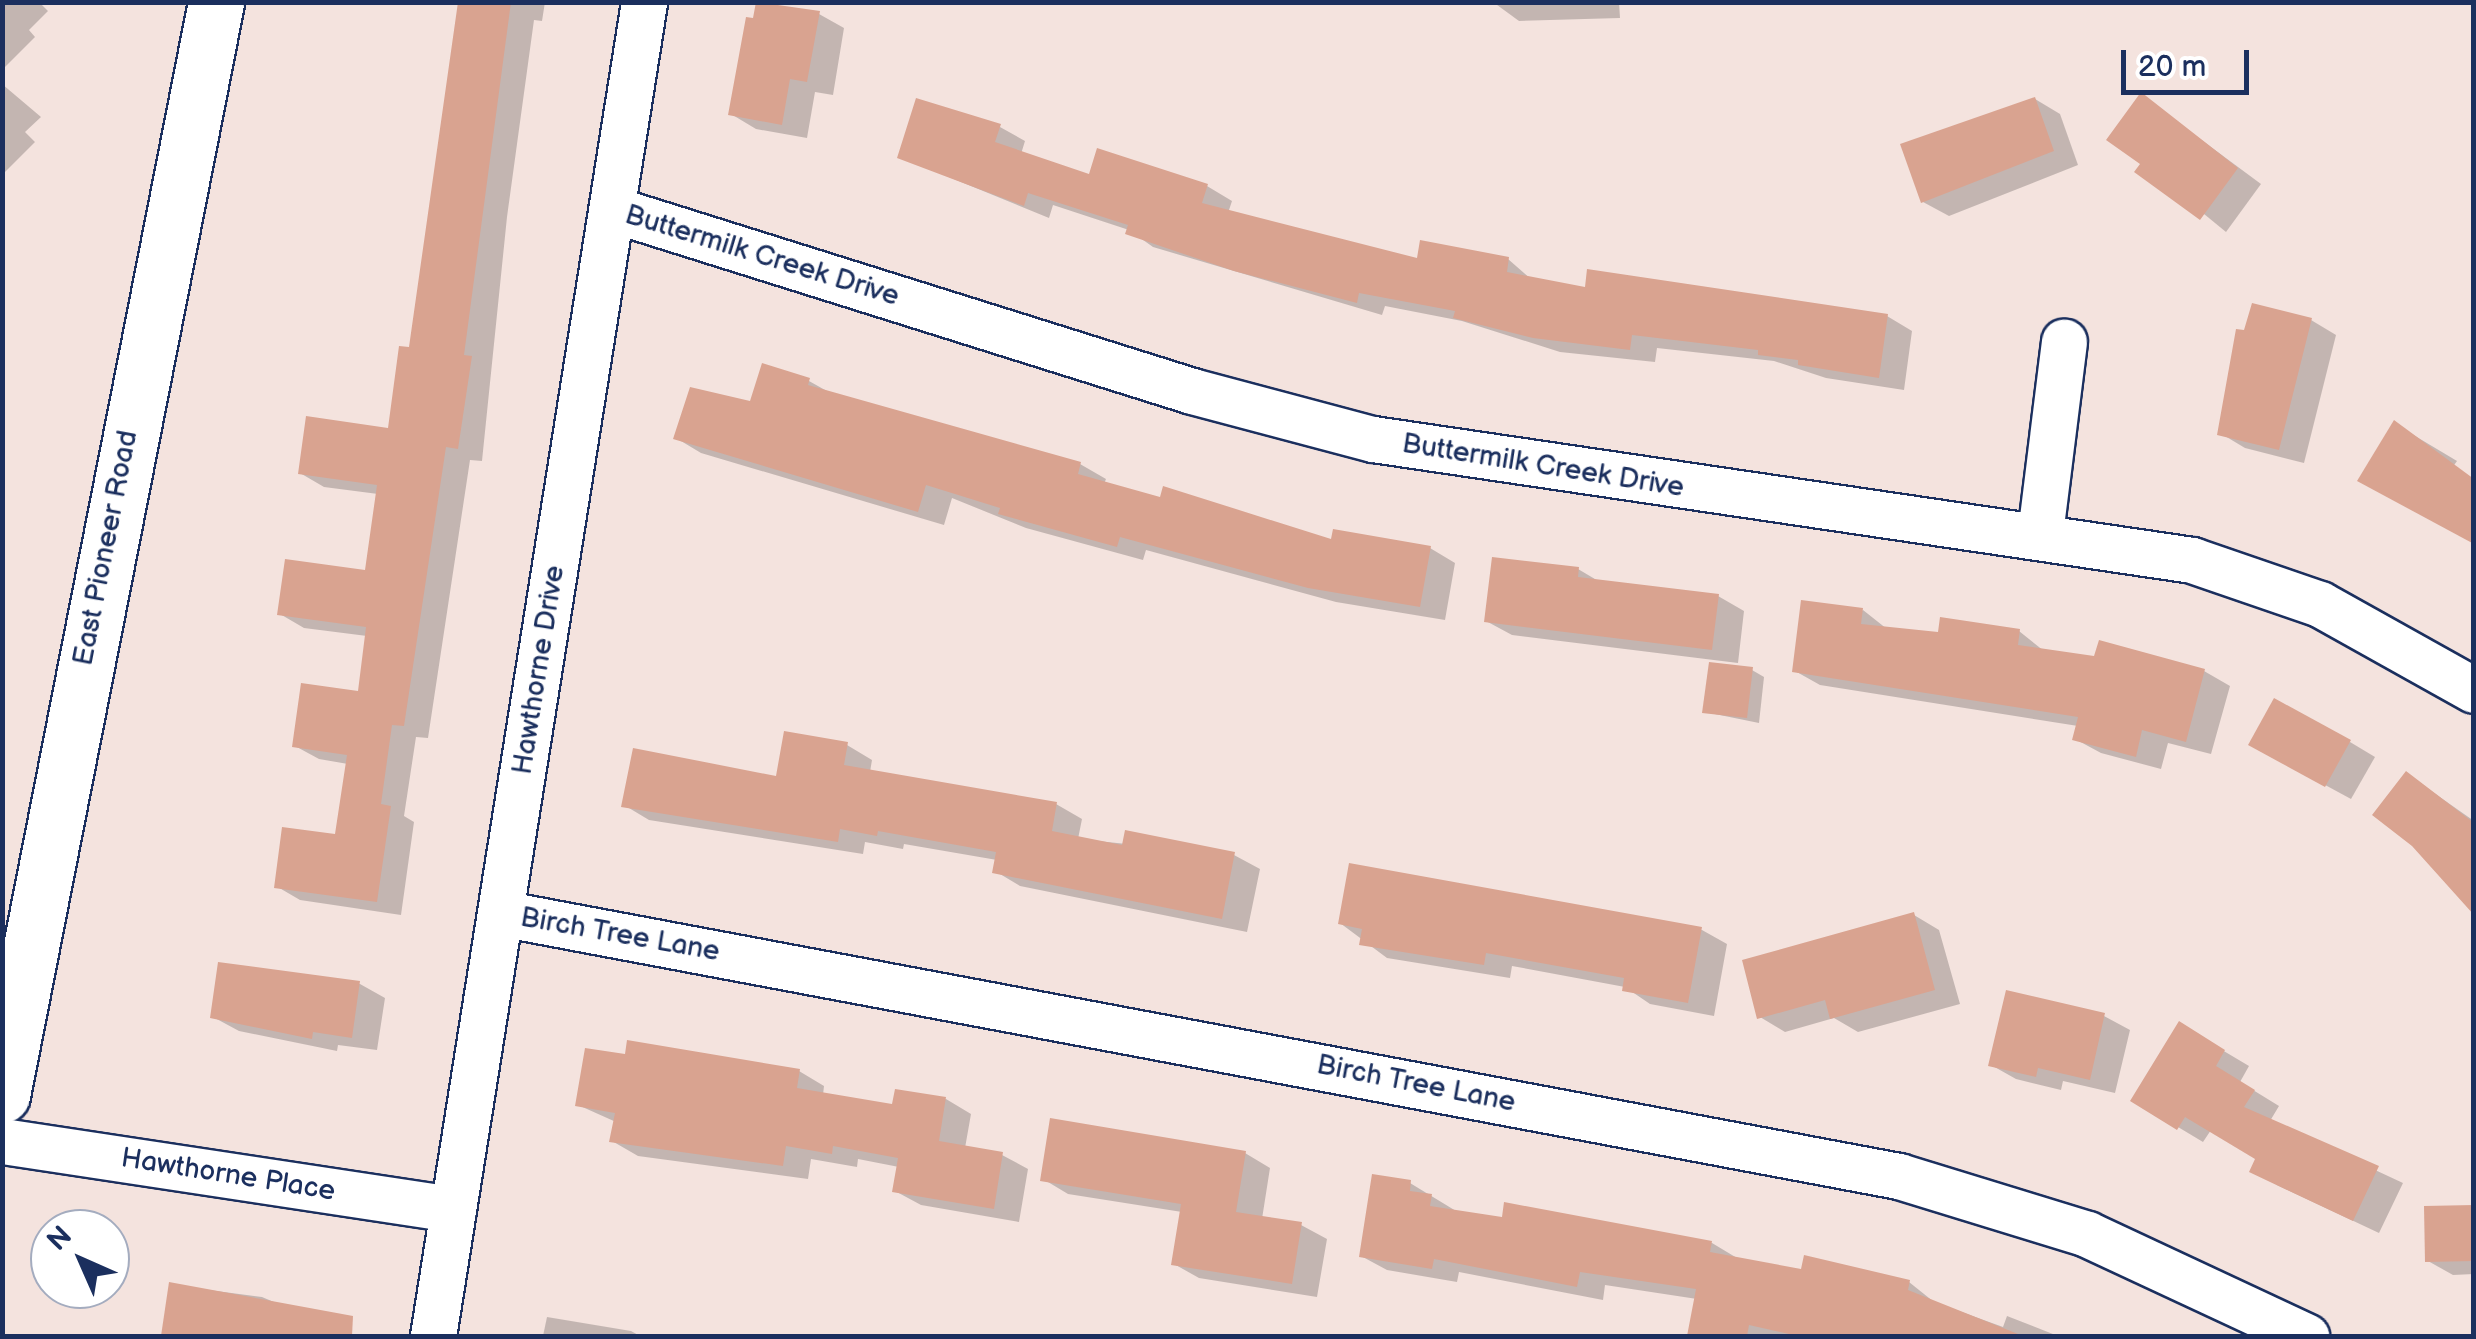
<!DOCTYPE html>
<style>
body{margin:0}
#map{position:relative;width:2476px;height:1339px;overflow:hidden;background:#f4e3de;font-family:"Balsamiq Sans",sans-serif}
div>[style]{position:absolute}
.shadow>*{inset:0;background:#0003}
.building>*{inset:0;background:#d9a390}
.roads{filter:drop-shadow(2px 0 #1b2f5e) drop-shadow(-2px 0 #1b2f5e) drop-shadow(0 2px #1b2f5e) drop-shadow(0 -2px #1b2f5e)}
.minor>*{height:45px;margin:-22.5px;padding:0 22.5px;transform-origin:22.5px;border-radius:22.5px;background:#fff}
.secondary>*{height:55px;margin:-27.5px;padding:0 27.5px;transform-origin:27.5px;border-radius:27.5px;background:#fff}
span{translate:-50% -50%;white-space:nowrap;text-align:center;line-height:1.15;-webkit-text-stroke:8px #fff;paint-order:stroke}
.street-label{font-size:28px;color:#1b2f5e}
.frame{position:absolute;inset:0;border:5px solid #1b2f5e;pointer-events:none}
.north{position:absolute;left:30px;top:1209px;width:100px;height:100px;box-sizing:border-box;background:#fff;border:2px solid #a4acbf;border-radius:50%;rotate:315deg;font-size:28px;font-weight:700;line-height:40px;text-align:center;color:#1b2f5e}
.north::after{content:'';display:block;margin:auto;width:35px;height:45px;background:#1b2f5e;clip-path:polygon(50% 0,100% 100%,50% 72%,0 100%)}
.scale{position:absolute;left:2121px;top:50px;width:128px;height:45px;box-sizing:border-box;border:5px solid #1b2f5e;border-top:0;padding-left:12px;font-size:30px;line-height:35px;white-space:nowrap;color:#1b2f5e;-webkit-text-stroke:8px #fff;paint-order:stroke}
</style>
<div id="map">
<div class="shadow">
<i style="clip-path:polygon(2px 2px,39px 2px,48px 11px,29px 30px,35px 37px,2px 70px)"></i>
<i style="clip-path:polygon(459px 2px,545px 2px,542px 21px,534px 20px,507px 217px,482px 461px,470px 460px,428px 738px,416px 737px,404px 816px,414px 822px,401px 915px,300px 900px,276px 886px,337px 837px,348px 764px,319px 759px,295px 746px,360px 694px,367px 636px,304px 628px,280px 614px,367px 573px,378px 494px,324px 487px,300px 473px,390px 431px,411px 350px)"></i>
<i style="clip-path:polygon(1493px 2px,1619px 2px,1620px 18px,1519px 21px)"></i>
<i style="clip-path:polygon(819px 14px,844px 28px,833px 95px,815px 92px,807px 138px,756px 129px,731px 114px)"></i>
<i style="clip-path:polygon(2px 84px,41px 117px,25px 132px,35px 142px,2px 175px)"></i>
<i style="clip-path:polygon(2142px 96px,2261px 184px,2226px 232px,2143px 164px)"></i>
<i style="clip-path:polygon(2035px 99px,2060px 114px,2078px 165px,1949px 216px,1923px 202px)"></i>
<i style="clip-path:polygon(1000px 127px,1025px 141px,1021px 154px,1091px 177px,1207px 186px,1232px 201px,1228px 213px,1419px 261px,1508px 259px,1532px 280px,1588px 290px,1887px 316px,1912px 331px,1904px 390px,1826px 378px,1774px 361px,1657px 348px,1655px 362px,1560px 352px,1462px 321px,1385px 306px,1382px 315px,1153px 247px,1129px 230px,1053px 205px,1049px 218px,900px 157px)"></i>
<i style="clip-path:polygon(2311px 320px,2336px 335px,2304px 463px,2245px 448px,2220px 433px)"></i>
<i style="clip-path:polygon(809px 381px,834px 395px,1080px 464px,1106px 479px,1104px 484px,1333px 542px,1430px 548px,1455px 563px,1445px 620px,1336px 602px,1146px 550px,1143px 560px,1026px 528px,952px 498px,944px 525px,701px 453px,676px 438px)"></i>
<i style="clip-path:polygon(2395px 424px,2457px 461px,2452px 468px)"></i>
<i style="clip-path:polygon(1578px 569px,1600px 582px,1718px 596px,1744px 611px,1738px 663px,1512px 635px,1486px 621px)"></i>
<i style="clip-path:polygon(1863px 610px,1887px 629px,1940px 635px,2019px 631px,2044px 651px,2096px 659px,2100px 643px,2204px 671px,2230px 686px,2211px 754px,2168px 743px,2161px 769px,2101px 753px,2075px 739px,2078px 726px,1820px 685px,1795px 671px)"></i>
<i style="clip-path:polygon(1752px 670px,1764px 677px,1759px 723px,1705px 712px)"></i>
<i style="clip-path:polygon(2350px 742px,2375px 757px,2351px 799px,2277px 759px)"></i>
<i style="clip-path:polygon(847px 745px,872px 760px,870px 772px,1056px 804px,1082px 819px,1078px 839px,1234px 855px,1260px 869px,1247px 932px,1020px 886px,995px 871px,997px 860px,904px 844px,903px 849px,865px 842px,863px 854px,649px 820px,624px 805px,778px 778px)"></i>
<i style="clip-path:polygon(2407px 774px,2474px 821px,2474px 910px)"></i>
<i style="clip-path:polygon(1351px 866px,1702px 930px,1727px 944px,1714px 1016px,1650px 1004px,1625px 987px,1512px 966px,1510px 978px,1387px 958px,1340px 923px)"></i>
<i style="clip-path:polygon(1914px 915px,1939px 930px,1960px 1004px,1858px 1032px,1834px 1018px,1785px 1032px,1760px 1017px)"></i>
<i style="clip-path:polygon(221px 965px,360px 984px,385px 998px,377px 1050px,338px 1045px,337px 1051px,239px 1031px,213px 1017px)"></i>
<i style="clip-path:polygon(2008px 993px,2104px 1016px,2130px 1030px,2115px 1093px,2063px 1081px,2061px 1090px,2016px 1079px,1991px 1065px)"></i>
<i style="clip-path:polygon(2180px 1025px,2249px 1066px,2240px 1082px,2279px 1106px,2270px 1121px,2403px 1183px,2379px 1233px,2277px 1185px,2258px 1158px,2211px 1130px,2203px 1142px,2133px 1100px)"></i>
<i style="clip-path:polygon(799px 1071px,824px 1086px,823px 1095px,894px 1107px,946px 1099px,971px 1114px,965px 1148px,1002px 1155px,1028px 1169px,1019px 1222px,921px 1205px,895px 1191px,899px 1167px,858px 1159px,857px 1167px,811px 1159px,808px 1179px,638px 1156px,612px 1141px,616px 1122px,578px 1105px)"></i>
<i style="clip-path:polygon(1245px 1153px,1270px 1168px,1262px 1219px,1301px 1225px,1327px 1239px,1317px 1297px,1199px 1278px,1174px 1264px,1182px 1212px,1068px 1194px,1043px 1179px)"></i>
<i style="clip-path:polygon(1410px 1183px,1456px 1211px,1504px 1220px,1506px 1204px,1712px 1243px,1737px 1258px,1803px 1272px,1909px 1282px,1934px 1302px,2003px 1327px,2007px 1316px,2058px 1336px,1690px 1336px,1697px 1299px,1605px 1285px,1603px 1300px,1459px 1272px,1457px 1282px,1387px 1270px,1361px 1256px)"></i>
<i style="clip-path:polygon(2474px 1208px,2474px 1274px,2453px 1275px,2428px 1261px)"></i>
<i style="clip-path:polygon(171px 1285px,262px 1297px,333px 1327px,332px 1336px,164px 1336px)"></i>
<i style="clip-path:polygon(547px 1317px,631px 1331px,640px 1336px,543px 1336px)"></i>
</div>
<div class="building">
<i style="clip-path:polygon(458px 2px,511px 2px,464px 355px,472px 356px,458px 449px,446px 447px,404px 726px,392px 725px,381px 804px,391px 806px,377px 902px,274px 888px,282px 827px,335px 834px,347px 755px,292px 747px,301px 683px,358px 691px,366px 627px,277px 615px,285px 559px,365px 570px,377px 485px,298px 474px,306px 416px,388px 428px,399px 346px,409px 347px)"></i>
<i style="clip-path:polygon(756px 2px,820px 11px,807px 82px,790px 79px,782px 125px,728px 115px,746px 17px,753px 18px)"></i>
<i style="clip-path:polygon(2141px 92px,2238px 168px,2200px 220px,2134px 172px,2140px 164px,2106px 140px)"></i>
<i style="clip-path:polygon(2035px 97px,2054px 151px,1921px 203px,1900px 144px)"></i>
<i style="clip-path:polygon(916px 98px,1001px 124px,995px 142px,1089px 174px,1097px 148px,1208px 184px,1202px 203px,1417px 258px,1420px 240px,1509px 257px,1507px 272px,1585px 287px,1587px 269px,1888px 314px,1879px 378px,1798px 365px,1798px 360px,1758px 355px,1758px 350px,1632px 335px,1630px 350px,1533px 338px,1453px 318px,1455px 311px,1359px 293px,1357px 303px,1234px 271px,1125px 234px,1128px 225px,1028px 193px,1024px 206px,897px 158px)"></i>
<i style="clip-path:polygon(2252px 303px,2312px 318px,2279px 450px,2217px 435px,2236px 329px,2244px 330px)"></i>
<i style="clip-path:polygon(762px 363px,810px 378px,808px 385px,1081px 462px,1078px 474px,1160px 497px,1163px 486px,1331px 539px,1333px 529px,1431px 546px,1420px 607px,1308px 588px,1120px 537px,1117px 547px,998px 514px,1000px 508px,926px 485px,918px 512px,673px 439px,690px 387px,750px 401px)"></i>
<i style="clip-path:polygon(2394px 420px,2474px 479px,2474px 544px,2357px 481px)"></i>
<i style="clip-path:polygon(1492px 557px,1579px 567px,1578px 577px,1719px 594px,1712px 650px,1484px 622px)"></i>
<i style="clip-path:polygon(1801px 600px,1863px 608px,1861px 624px,1938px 632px,1940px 617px,2020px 629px,2018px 645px,2094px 656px,2099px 640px,2205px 669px,2186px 742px,2142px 730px,2136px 757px,2072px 740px,2078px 717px,1792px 672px)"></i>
<i style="clip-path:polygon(1709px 662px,1753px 667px,1747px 718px,1702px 713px)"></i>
<i style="clip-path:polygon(2274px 698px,2351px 740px,2325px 787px,2248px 745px)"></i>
<i style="clip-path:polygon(784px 731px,848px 742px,844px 765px,1057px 802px,1052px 831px,1122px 845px,1125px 830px,1235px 852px,1222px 919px,992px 873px,996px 852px,878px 831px,877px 836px,840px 829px,838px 842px,621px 807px,633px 748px,776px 776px)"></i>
<i style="clip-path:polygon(2406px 771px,2474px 823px,2474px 915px,2412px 846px,2372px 815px)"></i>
<i style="clip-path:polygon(1349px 863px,1702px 927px,1688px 1003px,1622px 991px,1624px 978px,1486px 953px,1484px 965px,1359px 945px,1362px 929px,1338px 924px)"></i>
<i style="clip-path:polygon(1914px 912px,1935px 990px,1830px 1019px,1825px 1000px,1757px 1019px,1742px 960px)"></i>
<i style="clip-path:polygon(218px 962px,360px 981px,352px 1038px,313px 1032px,312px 1039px,210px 1018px)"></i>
<i style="clip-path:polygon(2006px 990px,2105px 1013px,2090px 1080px,2038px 1068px,2036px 1077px,1988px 1066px)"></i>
<i style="clip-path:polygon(2179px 1021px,2225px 1050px,2216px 1066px,2255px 1090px,2244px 1107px,2379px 1166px,2353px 1221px,2249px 1172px,2255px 1159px,2185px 1117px,2177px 1130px,2130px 1101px)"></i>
<i style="clip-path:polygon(627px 1040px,800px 1069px,797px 1088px,892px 1104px,895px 1089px,946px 1097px,939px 1141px,1003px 1152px,994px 1209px,892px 1192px,898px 1158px,833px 1146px,832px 1154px,786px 1146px,783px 1166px,609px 1142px,615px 1113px,575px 1106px,585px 1048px,625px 1054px)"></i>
<i style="clip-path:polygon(1050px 1118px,1246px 1151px,1236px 1212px,1302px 1222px,1292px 1284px,1171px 1265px,1181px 1204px,1040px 1181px)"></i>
<i style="clip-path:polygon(1372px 1174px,1411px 1180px,1410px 1191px,1432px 1194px,1430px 1206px,1502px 1217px,1504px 1202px,1712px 1241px,1710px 1252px,1801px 1269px,1804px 1255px,1910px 1280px,1908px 1290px,2023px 1336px,1798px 1336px,1749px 1325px,1747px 1336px,1687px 1336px,1696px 1289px,1580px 1272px,1577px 1287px,1434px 1259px,1432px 1269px,1359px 1257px)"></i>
<i style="clip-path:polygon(2474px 1205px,2474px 1261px,2425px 1262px,2424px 1206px)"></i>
<i style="clip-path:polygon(169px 1282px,353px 1316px,352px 1336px,161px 1336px)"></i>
</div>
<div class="roads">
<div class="minor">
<i style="left:612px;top:209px;width:608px;rotate:17.42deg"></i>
<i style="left:1192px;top:391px;width:187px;rotate:14.9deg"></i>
<i style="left:1373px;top:439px;width:828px;rotate:8.4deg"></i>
<i style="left:2192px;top:560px;width:135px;rotate:19deg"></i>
<i style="left:2320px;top:604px;width:176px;rotate:29.2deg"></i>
<i style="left:2040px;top:534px;width:194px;rotate:-82.9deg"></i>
<i style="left:500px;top:913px;width:1424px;rotate:10.65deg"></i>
<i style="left:1899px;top:1176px;width:197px;rotate:17.1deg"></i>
<i style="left:2087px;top:1234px;width:242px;rotate:25deg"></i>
<i style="left:2px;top:1141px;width:456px;rotate:8.6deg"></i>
<i style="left:433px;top:1336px;width:1351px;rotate:-81.01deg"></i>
</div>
<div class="secondary">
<i style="left:2px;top:1095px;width:1114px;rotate:-78.92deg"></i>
</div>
</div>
<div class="street-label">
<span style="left:762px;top:256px;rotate:17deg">Buttermilk Creek Drive</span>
<span style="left:1543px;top:466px;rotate:9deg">Buttermilk Creek Drive</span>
<span style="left:106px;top:548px;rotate:-79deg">East Pioneer Road</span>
<span style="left:539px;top:670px;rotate:-81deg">Hawthorne Drive</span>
<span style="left:620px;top:935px;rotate:10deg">Birch Tree Lane</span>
<span style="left:1416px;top:1084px;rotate:11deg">Birch Tree Lane</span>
<span style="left:228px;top:1175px;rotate:9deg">Hawthorne Place</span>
</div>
<div class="frame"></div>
<div class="north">N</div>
<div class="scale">20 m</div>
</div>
